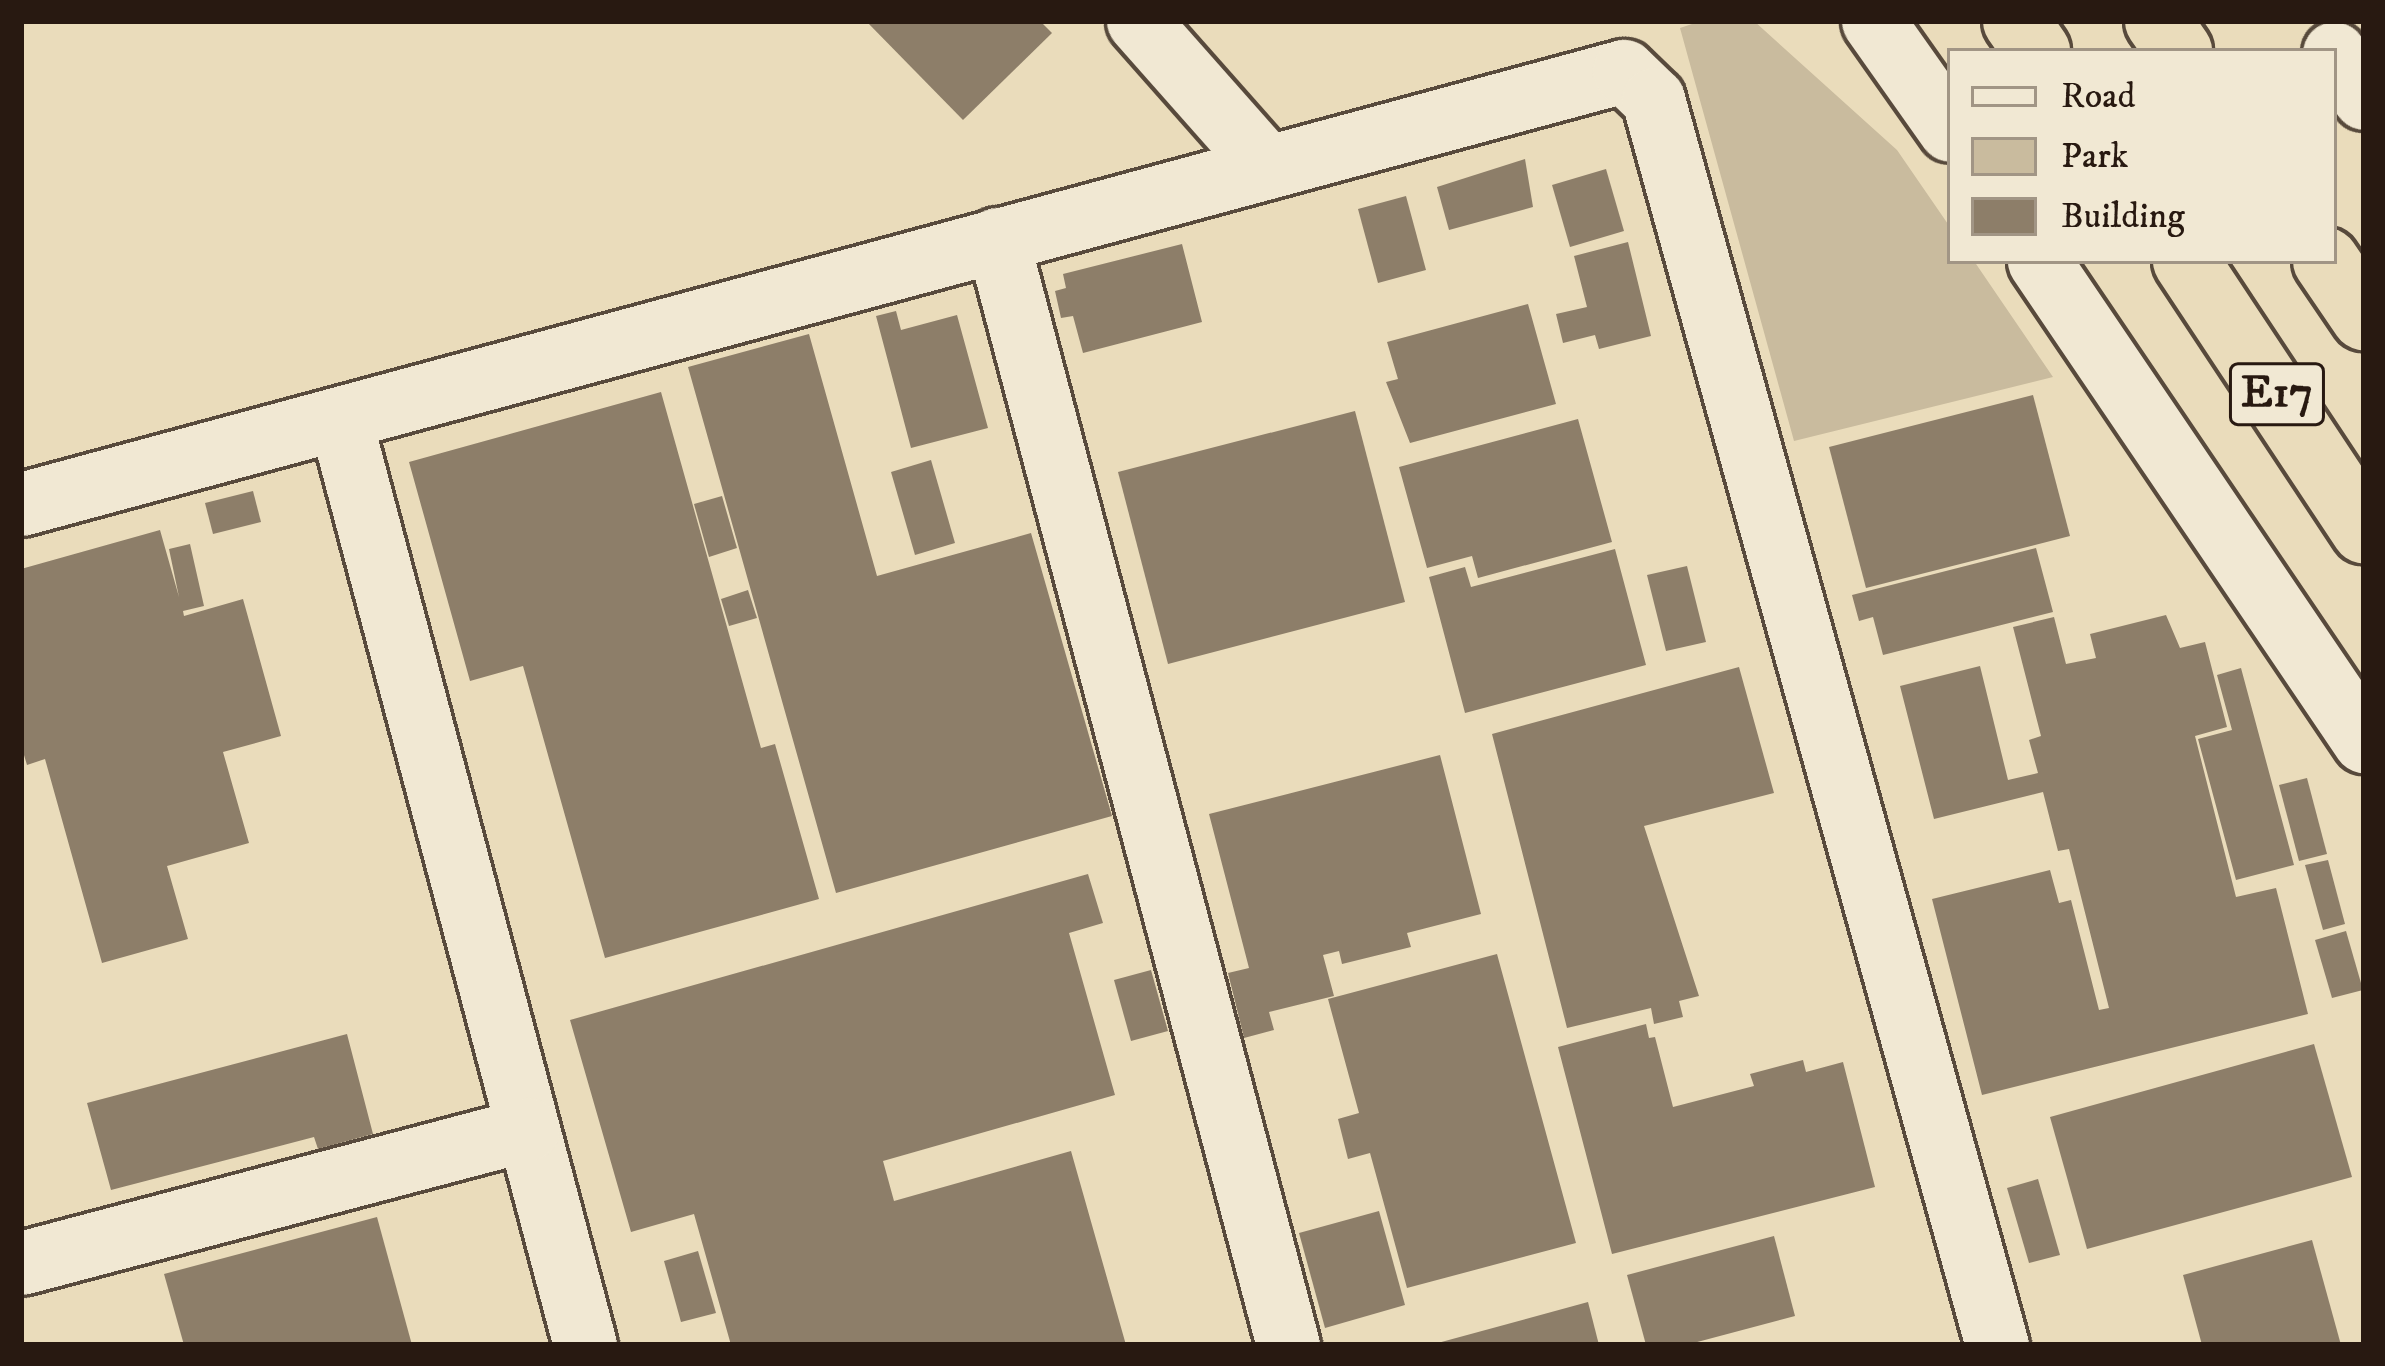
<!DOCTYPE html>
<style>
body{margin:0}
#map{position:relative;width:2385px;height:1366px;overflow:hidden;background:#eadcbb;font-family:"IM FELL DW Pica",serif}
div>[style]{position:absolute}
.green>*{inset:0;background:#c9bb9e}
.building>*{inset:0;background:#8d7e69}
.roads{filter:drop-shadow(3px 0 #584a3c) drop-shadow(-3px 0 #584a3c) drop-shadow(0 3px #584a3c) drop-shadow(0 -3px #584a3c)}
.minor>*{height:63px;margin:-31.5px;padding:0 31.5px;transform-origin:31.5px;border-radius:31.5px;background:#f1e8d3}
.highway>*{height:66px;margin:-33px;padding:0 33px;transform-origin:33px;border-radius:33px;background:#eadcbb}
span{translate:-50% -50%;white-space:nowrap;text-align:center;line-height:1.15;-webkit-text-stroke:12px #f1e8d3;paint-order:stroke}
.shield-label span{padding:3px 9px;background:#f1e8d3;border:3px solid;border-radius:9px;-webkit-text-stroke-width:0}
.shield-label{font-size:45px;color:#281911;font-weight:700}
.frame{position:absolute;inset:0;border:24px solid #281911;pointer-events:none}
.legend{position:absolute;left:1947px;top:48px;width:390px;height:216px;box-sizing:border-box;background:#f1e8d3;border:3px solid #a19585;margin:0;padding:15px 21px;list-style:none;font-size:36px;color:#281911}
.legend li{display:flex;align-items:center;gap:24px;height:60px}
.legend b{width:60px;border:3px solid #a19585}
</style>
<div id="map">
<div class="green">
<i style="clip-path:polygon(1701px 21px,1754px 21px,1897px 150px,1950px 227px,1950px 261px,1974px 261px,2053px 377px,1794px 441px,1680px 28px)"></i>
</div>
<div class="building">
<i style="clip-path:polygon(866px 21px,1040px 21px,1052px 33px,963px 120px)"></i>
<i style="clip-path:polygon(1525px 159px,1533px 207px,1449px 230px,1437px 187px)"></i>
<i style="clip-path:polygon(1606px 169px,1624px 231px,1570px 247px,1552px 185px)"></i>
<i style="clip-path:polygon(1406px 196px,1426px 270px,1378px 283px,1358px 209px)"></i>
<i style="clip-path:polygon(1628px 242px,1651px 336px,1599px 349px,1595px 335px,1563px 343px,1556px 314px,1587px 307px,1574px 256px)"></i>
<i style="clip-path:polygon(1182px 244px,1202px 322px,1083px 353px,1073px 316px,1061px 318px,1055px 291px,1066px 288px,1063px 274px)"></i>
<i style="clip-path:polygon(1528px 304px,1556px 404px,1410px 443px,1386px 382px,1398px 379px,1387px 342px)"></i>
<i style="clip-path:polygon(896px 311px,901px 330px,957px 315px,988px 428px,911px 448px,876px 316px)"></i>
<i style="clip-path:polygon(809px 334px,877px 576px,1031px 533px,1112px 816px,836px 893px,688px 367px)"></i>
<i style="clip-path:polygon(661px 392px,761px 748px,775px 744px,819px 899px,605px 958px,523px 666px,470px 681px,409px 462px)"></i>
<i style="clip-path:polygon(2033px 395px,2070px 536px,1866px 588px,1829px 447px)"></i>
<i style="clip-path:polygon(1355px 411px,1405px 602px,1168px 664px,1118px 472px)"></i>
<i style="clip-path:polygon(1578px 419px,1612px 542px,1478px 578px,1472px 556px,1427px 568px,1399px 467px)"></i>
<i style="clip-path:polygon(931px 460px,955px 543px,915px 555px,891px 472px)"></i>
<i style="clip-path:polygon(253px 491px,261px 522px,213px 534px,205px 503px)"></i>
<i style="clip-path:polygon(722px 496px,737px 548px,709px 557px,694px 504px)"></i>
<i style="clip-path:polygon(160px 530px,179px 597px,169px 549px,190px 544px,204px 606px,183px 611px,184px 616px,243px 599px,281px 736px,223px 752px,249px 843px,167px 866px,188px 939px,102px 963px,45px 759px,27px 765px,21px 745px,21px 569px)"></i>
<i style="clip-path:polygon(2036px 548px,2053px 612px,1883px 655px,1873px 617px,1859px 621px,1852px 595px)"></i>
<i style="clip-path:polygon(1615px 549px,1646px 665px,1465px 713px,1429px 577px,1465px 567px,1471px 587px)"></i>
<i style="clip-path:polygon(1687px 566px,1706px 642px,1666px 651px,1647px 575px)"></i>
<i style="clip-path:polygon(748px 590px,757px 618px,729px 626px,721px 599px)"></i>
<i style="clip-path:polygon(2166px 615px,2180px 648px,2205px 642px,2227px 727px,2195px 736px,2236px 897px,2276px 888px,2308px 1014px,1982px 1095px,1932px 899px,2050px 870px,2059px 903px,2071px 900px,2099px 1010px,2109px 1008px,2069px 849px,2058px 851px,2043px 792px,1934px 819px,1900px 686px,1980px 666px,2008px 780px,2038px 773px,2029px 740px,2041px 736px,2013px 627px,2054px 617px,2066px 664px,2096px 658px,2090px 634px)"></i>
<i style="clip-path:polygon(1739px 667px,1774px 793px,1644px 826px,1699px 996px,1679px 1001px,1683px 1017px,1654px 1024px,1651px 1008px,1567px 1028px,1492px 734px)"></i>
<i style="clip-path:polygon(2241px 668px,2294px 865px,2236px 880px,2198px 739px,2232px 730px,2217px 675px)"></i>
<i style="clip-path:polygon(1440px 755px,1481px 914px,1407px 933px,1411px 947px,1342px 964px,1339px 951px,1323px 955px,1334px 996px,1269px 1012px,1274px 1030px,1244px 1038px,1228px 973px,1249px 968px,1209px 814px)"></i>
<i style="clip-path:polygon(2307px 778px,2327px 854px,2299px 861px,2279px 785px)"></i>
<i style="clip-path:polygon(2328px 860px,2345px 924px,2323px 930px,2305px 865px)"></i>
<i style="clip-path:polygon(1088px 874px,1103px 923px,1069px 933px,1115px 1095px,883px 1161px,894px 1201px,1071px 1151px,1126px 1345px,731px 1345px,694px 1214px,631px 1232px,570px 1020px)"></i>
<i style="clip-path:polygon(2346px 931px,2363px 990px,2332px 998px,2315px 940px)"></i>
<i style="clip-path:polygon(1497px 954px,1576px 1243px,1407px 1288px,1370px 1153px,1348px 1159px,1338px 1119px,1359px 1113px,1328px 999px)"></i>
<i style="clip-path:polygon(1151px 970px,1168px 1031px,1131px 1041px,1114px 980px)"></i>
<i style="clip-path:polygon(1646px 1024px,1649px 1038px,1655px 1037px,1673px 1107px,1754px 1086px,1750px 1074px,1803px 1060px,1806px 1072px,1843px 1062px,1875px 1187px,1612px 1254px,1558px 1047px)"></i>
<i style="clip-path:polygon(347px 1034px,373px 1134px,318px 1149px,314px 1137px,111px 1190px,87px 1103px)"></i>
<i style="clip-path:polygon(2314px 1044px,2352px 1177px,2087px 1249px,2050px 1117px)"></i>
<i style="clip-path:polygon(2038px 1179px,2060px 1255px,2029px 1263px,2007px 1188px)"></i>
<i style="clip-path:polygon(1379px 1211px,1405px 1305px,1325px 1328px,1299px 1233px)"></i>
<i style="clip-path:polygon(377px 1217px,412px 1345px,184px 1345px,164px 1274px)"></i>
<i style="clip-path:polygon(1774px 1236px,1795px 1316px,1686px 1345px,1646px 1345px,1627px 1275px)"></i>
<i style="clip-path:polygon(2312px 1240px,2341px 1345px,2202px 1345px,2183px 1275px)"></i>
<i style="clip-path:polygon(698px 1251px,716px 1313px,681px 1322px,664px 1261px)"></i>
<i style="clip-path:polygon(1588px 1302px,1599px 1345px,1434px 1345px,1434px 1344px)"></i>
</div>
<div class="roads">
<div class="minor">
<i style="left:1138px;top:21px;width:195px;rotate:48.5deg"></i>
<i style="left:1873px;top:21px;width:133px;rotate:54.8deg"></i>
<i style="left:2334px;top:53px;width:54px;rotate:56.3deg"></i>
<i style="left:997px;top:239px;width:1144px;rotate:75.26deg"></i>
<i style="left:2039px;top:261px;width:580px;rotate:55.9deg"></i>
<i style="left:340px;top:419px;width:958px;rotate:75.18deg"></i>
<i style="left:21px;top:504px;width:1660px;rotate:-15.12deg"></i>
<i style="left:1624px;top:71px;width:40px;rotate:44deg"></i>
<i style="left:1653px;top:99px;width:1293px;rotate:74.57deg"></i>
<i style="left:21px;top:1263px;width:524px;rotate:-14.8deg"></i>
</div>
<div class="highway">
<i style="left:2016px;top:21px;width:37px;rotate:55deg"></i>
<i style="left:2158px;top:21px;width:37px;rotate:55deg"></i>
<i style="left:2186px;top:261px;width:323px;rotate:56.5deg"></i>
<i style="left:2326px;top:261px;width:68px;rotate:55.8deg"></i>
</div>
</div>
<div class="shield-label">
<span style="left:2277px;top:394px">E17</span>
</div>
<div class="frame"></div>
<ul class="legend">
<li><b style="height:15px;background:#f1e8d3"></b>Road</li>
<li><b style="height:33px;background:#c9bb9e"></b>Park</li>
<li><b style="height:33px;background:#8d7e69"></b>Building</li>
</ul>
</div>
